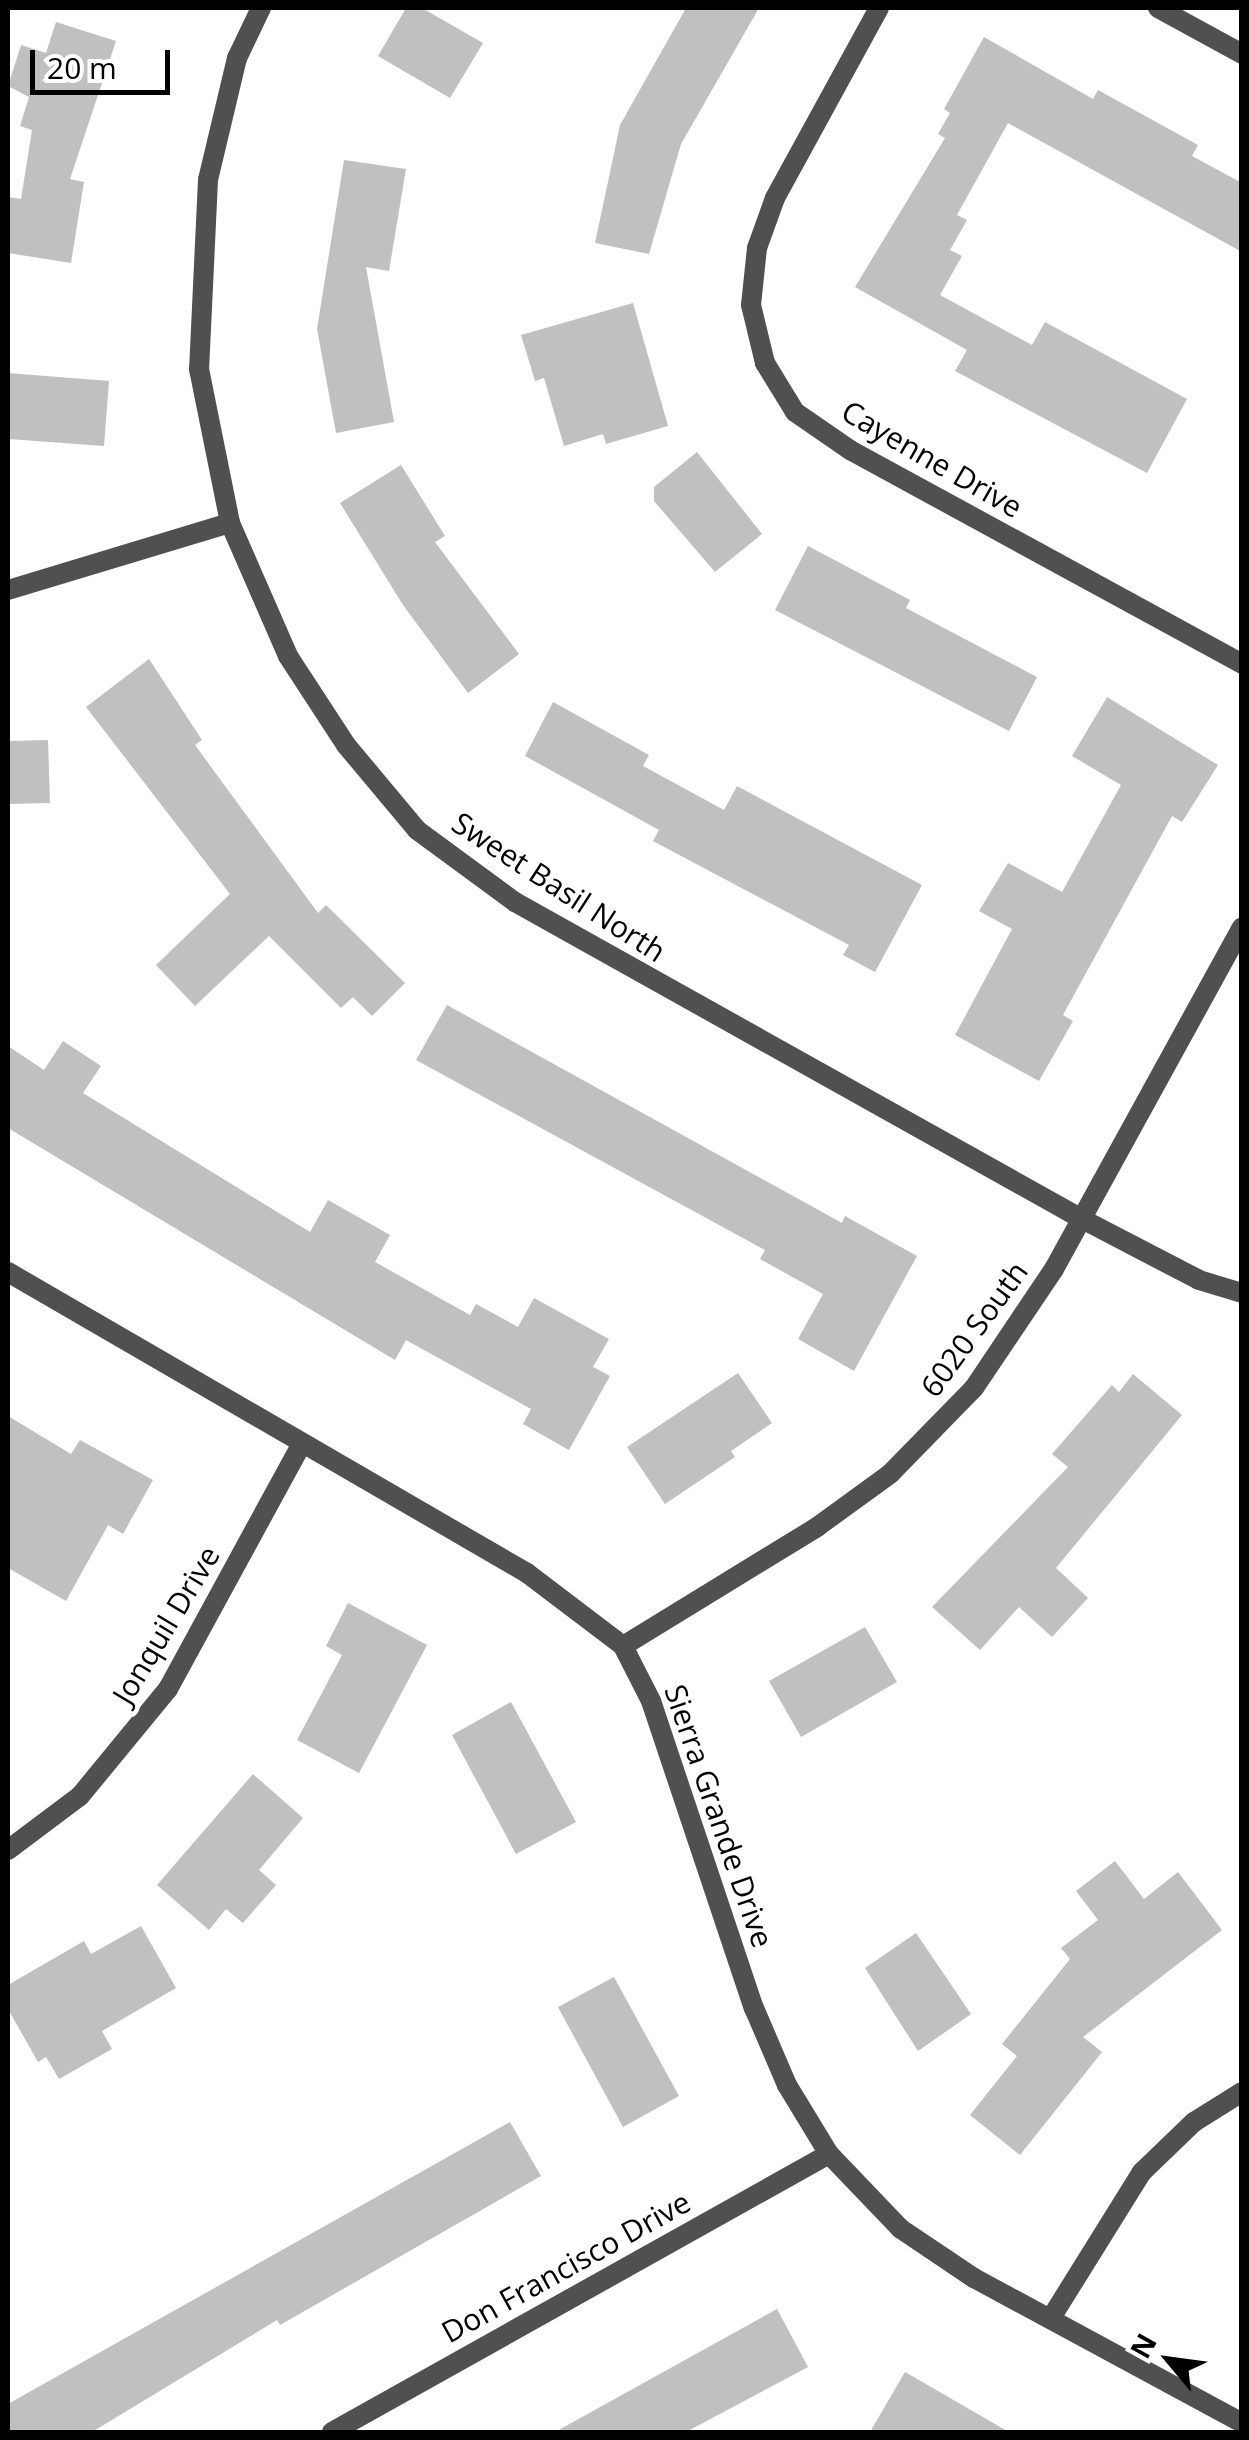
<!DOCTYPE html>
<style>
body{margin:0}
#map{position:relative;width:1249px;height:2440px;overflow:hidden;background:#fff;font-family:"Open Sans",sans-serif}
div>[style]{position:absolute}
.building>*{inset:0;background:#c0c0c0}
.minor>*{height:20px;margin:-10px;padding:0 10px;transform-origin:10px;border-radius:10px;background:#505050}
span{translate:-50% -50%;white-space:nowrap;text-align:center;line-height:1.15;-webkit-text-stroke:9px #fff;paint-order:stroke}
.street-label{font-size:30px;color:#000}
.frame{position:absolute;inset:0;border:10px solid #000;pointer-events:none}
.north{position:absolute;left:1119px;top:2310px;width:100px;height:100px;-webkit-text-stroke:8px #fff;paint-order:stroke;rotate:299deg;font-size:28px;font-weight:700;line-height:40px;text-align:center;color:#000}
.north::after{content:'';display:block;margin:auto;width:35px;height:45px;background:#000;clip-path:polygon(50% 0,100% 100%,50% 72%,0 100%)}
.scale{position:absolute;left:30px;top:50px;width:140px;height:45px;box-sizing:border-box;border:5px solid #000;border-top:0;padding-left:12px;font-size:30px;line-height:35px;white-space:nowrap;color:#000;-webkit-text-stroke:8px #fff;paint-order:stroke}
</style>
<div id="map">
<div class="building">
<i style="clip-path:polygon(406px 8px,422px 8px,483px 43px,450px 98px,378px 56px)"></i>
<i style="clip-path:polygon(686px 8px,759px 8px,681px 144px,649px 254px,595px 243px,620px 125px)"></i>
<i style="clip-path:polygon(56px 22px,116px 41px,70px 179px,84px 182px,71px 263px,8px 253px,8px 197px,21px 199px,32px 130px,20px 126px,29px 97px,8px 86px,21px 45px,46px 53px)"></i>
<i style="clip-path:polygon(984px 37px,1093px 99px,1098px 90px,1198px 145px,1192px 156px,1242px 183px,1242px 252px,1008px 123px,957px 215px,967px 220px,950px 250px,962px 256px,940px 295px,1032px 345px,1045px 322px,1187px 399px,1147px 473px,955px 371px,967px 350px,855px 287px,945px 138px,938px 134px,950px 113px,944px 109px)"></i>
<i style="clip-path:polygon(344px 160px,406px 169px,389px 271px,366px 267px,394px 422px,336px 433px,317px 329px)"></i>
<i style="clip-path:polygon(633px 303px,668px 426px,606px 444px,603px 434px,564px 446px,544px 378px,535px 381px,521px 335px)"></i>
<i style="clip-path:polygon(8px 373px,109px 381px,104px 446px,8px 439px)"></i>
<i style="clip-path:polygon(697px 452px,762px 534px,715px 572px,654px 501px,654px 487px)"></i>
<i style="clip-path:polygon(401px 465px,445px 536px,435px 542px,519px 654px,468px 693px,403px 605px,340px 503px)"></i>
<i style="clip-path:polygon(808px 546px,910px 600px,906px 608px,1037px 677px,1009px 731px,775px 610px)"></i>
<i style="clip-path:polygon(149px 659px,202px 740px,195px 745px,318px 913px,326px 905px,405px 983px,372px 1016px,353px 997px,341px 1008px,269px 936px,195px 1006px,156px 965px,230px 894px,86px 707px)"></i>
<i style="clip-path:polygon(1107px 697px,1218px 765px,1182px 822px,1172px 816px,1063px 1015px,1073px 1021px,1039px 1081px,955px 1035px,1012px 929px,979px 911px,1008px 863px,1062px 892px,1121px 785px,1072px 756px)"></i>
<i style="clip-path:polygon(553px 702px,649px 755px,643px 766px,724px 810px,737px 786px,922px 885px,875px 972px,843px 955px,849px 945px,653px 841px,659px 830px,525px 756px)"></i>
<i style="clip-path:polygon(48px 740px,50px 803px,8px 804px,8px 741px)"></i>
<i style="clip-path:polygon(447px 1005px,842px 1223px,845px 1216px,917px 1256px,854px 1371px,798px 1339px,823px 1294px,760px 1259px,765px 1250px,416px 1060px)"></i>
<i style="clip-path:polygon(63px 1041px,101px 1066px,83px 1093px,310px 1232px,328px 1200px,390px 1235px,375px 1262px,470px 1315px,476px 1304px,518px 1327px,534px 1298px,609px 1339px,593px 1367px,610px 1376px,569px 1450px,523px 1424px,531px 1409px,406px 1340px,395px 1360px,8px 1128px,8px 1046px,44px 1070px)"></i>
<i style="clip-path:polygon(738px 1373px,772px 1423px,731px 1451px,735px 1457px,665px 1504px,627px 1447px)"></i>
<i style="clip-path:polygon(1133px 1374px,1182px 1415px,1056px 1568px,1088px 1598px,1052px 1637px,1019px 1607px,980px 1650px,932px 1607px,1068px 1467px,1052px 1454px,1112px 1385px,1119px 1392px)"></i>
<i style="clip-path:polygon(8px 1416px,71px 1454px,80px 1440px,153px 1480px,123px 1534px,108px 1525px,66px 1601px,8px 1568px)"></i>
<i style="clip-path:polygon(348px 1603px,427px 1645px,359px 1773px,297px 1740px,342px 1655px,326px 1646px)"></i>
<i style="clip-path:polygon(865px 1627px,897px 1682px,801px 1737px,769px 1681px)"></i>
<i style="clip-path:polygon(511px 1702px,576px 1822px,516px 1854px,452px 1735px)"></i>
<i style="clip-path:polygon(253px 1774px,303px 1818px,259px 1870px,276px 1885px,243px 1923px,226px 1909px,209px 1930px,157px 1885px)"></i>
<i style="clip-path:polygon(1115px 1861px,1144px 1899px,1178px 1872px,1222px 1930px,1083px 2037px,1102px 2052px,1020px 2155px,970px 2115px,1017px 2056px,1002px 2044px,1070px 1959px,1061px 1948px,1098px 1920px,1076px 1891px)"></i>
<i style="clip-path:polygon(141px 1926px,176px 1988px,102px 2031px,112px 2049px,59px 2079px,46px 2057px,38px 2062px,8px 2009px,8px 1985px,84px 1941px,91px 1954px)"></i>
<i style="clip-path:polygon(916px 1933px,971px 2014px,918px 2051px,865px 1968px)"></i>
<i style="clip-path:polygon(614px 1977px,679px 2096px,623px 2127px,558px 2007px)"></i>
<i style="clip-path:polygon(510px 2122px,541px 2176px,280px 2325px,277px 2320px,92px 2432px,8px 2432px,8px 2404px)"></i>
<i style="clip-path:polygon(777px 2309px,808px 2367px,686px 2432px,555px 2432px)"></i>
<i style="clip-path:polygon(905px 2372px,1009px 2432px,870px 2432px)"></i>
</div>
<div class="minor">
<i style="left:261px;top:8px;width:55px;rotate:115.6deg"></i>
<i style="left:237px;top:58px;width:125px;rotate:103.4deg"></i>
<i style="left:208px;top:180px;width:189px;rotate:92.7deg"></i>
<i style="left:199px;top:369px;width:157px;rotate:78.6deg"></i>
<i style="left:230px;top:523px;width:145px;rotate:66.4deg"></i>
<i style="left:288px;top:656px;width:106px;rotate:56.9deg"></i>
<i style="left:346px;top:745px;width:111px;rotate:50.1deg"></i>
<i style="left:417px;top:830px;width:122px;rotate:36.3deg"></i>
<i style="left:515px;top:902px;width:650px;rotate:29.21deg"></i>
<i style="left:1082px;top:1219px;width:132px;rotate:27.5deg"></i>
<i style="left:1199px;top:1280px;width:45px;rotate:16.8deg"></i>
<i style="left:879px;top:8px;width:217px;rotate:118.7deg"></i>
<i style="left:775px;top:198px;width:53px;rotate:109.8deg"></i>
<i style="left:757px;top:248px;width:57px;rotate:96deg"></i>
<i style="left:751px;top:305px;width:60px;rotate:76.4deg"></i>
<i style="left:765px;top:363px;width:57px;rotate:58.5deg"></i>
<i style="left:795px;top:412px;width:67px;rotate:34.6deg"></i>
<i style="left:850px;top:450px;width:447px;rotate:28.6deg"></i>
<i style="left:1158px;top:8px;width:96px;rotate:28.7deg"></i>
<i style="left:8px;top:590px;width:232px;rotate:-16.8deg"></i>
<i style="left:8px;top:1272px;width:600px;rotate:30.11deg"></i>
<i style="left:527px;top:1573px;width:121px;rotate:37.2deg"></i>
<i style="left:623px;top:1646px;width:62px;rotate:63deg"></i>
<i style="left:651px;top:1701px;width:324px;rotate:71.5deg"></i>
<i style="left:754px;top:2008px;width:84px;rotate:66.8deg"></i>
<i style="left:787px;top:2085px;width:81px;rotate:58.7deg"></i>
<i style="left:829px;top:2154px;width:104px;rotate:46.2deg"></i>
<i style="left:901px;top:2229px;width:88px;rotate:33.9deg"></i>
<i style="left:974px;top:2278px;width:305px;rotate:28.4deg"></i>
<i style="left:623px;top:1646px;width:228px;rotate:-31.5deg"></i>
<i style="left:817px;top:1527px;width:90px;rotate:-36deg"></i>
<i style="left:890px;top:1474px;width:120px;rotate:-45.7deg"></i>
<i style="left:974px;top:1388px;width:143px;rotate:-56.1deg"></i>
<i style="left:1054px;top:1269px;width:390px;rotate:-61.2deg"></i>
<i style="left:8px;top:1850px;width:90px;rotate:-36.9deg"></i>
<i style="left:80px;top:1796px;width:139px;rotate:-50.6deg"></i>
<i style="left:168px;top:1689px;width:278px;rotate:-61.4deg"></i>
<i style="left:1051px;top:2318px;width:172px;rotate:-58.1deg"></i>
<i style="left:1142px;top:2172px;width:72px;rotate:-43.9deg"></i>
<i style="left:1194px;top:2122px;width:57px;rotate:-32deg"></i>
<i style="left:332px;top:2432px;width:569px;rotate:-29.22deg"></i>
</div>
<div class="street-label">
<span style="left:932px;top:459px;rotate:30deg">Cayenne Drive</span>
<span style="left:559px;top:887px;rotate:33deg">Sweet Basil North</span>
<span style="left:974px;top:1329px;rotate:-54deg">6020 South</span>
<span style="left:166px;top:1625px;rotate:-59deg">Jonquil Drive</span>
<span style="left:719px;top:1816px;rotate:71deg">Sierra Grande Drive</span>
<span style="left:566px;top:2267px;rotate:-29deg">Don Francisco Drive</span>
</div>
<div class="frame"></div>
<div class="north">N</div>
<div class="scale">20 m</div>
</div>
